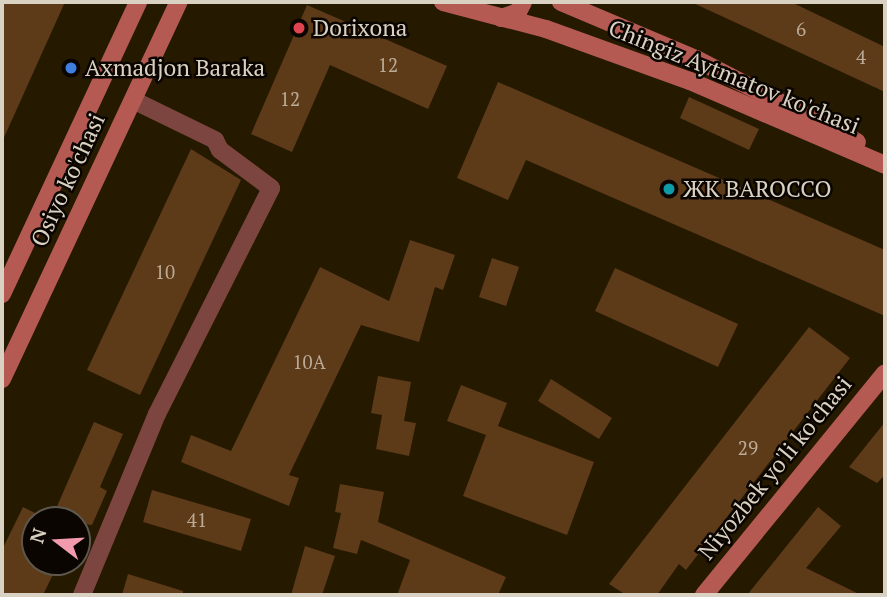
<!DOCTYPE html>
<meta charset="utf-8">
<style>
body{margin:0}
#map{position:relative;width:887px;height:597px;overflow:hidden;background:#251900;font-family:"PT Serif",serif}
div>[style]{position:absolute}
.building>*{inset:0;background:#5d3a18}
.street>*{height:18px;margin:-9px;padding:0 9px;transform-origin:9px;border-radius:9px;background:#7d4540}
.secondary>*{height:18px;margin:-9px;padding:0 9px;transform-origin:9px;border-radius:9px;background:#b55a53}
.dots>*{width:19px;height:19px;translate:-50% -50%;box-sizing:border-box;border:4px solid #0a0500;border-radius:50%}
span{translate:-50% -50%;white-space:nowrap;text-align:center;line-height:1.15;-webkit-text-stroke:5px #0a0500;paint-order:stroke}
.number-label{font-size:19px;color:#baab97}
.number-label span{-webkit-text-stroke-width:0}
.poi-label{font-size:23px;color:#d9d1c1}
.left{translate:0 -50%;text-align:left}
.street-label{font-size:23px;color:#d9d1c1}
.frame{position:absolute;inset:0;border:4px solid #d9d1c1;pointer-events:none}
.north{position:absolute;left:21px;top:506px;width:70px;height:70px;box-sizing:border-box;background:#0a0500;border:2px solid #5d574d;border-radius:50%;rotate:287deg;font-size:19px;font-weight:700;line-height:28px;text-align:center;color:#d9d1c1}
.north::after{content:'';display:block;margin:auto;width:24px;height:32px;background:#f29aae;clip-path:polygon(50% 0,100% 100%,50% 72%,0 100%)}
</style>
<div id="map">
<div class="building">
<i style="clip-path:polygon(2px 2px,65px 2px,2px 142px)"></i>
<i style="clip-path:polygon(691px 2px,791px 2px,885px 47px,885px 92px)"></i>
<i style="clip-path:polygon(307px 5px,447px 66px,428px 109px,330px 65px,292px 152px,251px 134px)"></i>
<i style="clip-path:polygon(498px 82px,885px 250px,885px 316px,526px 160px,508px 200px,457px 178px)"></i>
<i style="clip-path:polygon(689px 97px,759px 129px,749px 150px,680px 118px)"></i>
<i style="clip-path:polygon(191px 149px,241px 180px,140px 395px,87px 370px)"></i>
<i style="clip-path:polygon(410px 240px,455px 255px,443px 290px,435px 287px,419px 342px,361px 325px,289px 475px,299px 478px,289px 506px,181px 462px,191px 435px,231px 451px,320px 267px,389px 301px)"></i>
<i style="clip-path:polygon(492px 258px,519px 267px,506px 306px,479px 297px)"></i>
<i style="clip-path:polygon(615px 268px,738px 324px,718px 367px,595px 311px)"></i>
<i style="clip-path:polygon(809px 327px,850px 358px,686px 570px,679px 564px,657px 595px,626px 595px,609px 584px)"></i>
<i style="clip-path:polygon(378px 376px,411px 382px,404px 421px,416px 423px,409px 456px,376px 449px,382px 415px,371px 413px)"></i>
<i style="clip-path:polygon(551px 379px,612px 418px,599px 439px,538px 401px)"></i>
<i style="clip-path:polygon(461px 385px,507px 403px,498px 426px,594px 462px,567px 535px,463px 496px,486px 435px,447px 421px)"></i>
<i style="clip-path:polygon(94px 422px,123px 434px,100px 487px,107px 491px,92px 525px,51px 520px)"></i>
<i style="clip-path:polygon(885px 422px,885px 475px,877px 483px,849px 467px)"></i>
<i style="clip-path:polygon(340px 484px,384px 492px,378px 522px,506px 577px,498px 595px,397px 595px,410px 560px,361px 540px,357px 554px,333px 548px,341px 513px,335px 512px)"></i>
<i style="clip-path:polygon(152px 490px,251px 519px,241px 551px,143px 522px)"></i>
<i style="clip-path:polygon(23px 507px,35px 513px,35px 562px,59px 562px,43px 595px,2px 595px,2px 550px)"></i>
<i style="clip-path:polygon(818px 507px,841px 526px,806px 568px,861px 595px,747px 595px)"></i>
<i style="clip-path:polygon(305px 546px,335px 556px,322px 595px,291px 595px)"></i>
<i style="clip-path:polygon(128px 574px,183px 591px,183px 595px,122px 595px)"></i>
</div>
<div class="street">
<i style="left:82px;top:595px;width:196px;rotate:-67.5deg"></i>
<i style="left:157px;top:414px;width:253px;rotate:-63.2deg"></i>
<i style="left:271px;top:188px;width:64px;rotate:-143.3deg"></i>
<i style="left:220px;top:150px;width:11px;rotate:-117deg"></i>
<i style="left:215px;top:140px;width:91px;rotate:-154deg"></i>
</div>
<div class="secondary">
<i style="left:443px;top:2px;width:106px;rotate:14.7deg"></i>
<i style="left:546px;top:29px;width:153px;rotate:19.9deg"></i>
<i style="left:690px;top:81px;width:212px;rotate:23.3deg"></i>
<i style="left:561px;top:2px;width:147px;rotate:22.9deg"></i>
<i style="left:696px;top:59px;width:181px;rotate:27.3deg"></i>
<i style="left:501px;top:18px;width:18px;rotate:-19deg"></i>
<i style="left:518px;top:12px;width:11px;rotate:-63deg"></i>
<i style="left:2px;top:294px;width:322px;rotate:-65deg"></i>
<i style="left:2px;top:379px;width:416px;rotate:-64.9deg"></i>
<i style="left:704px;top:595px;width:286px;rotate:-50.8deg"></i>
</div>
<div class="dots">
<i style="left:299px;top:28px;background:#e0444e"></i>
<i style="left:71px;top:68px;background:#3f7fe0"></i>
<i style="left:669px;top:189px;background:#0f9aa8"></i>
</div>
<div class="number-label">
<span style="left:801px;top:29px">6</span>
<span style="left:861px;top:57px">4</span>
<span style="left:388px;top:65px">12</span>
<span style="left:290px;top:99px">12</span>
<span style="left:165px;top:272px">10</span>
<span style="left:309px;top:362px">10A</span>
<span style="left:748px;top:448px">29</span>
<span style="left:197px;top:520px">41</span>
</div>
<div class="poi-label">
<span class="left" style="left:313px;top:28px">Dorixona</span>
<span class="left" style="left:85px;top:68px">Axmadjon Baraka</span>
<span class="left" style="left:683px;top:189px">ЖК BAROCCO</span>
</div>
<div class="street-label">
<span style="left:734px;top:77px;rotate:22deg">Chingiz Aytmatov ko'chasi</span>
<span style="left:68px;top:180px;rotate:-65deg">Osiyo ko'chasi</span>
<span style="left:775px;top:468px;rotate:-51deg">Niyozbek yo'li ko'chasi</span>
</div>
<div class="frame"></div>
<div class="north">N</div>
</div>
